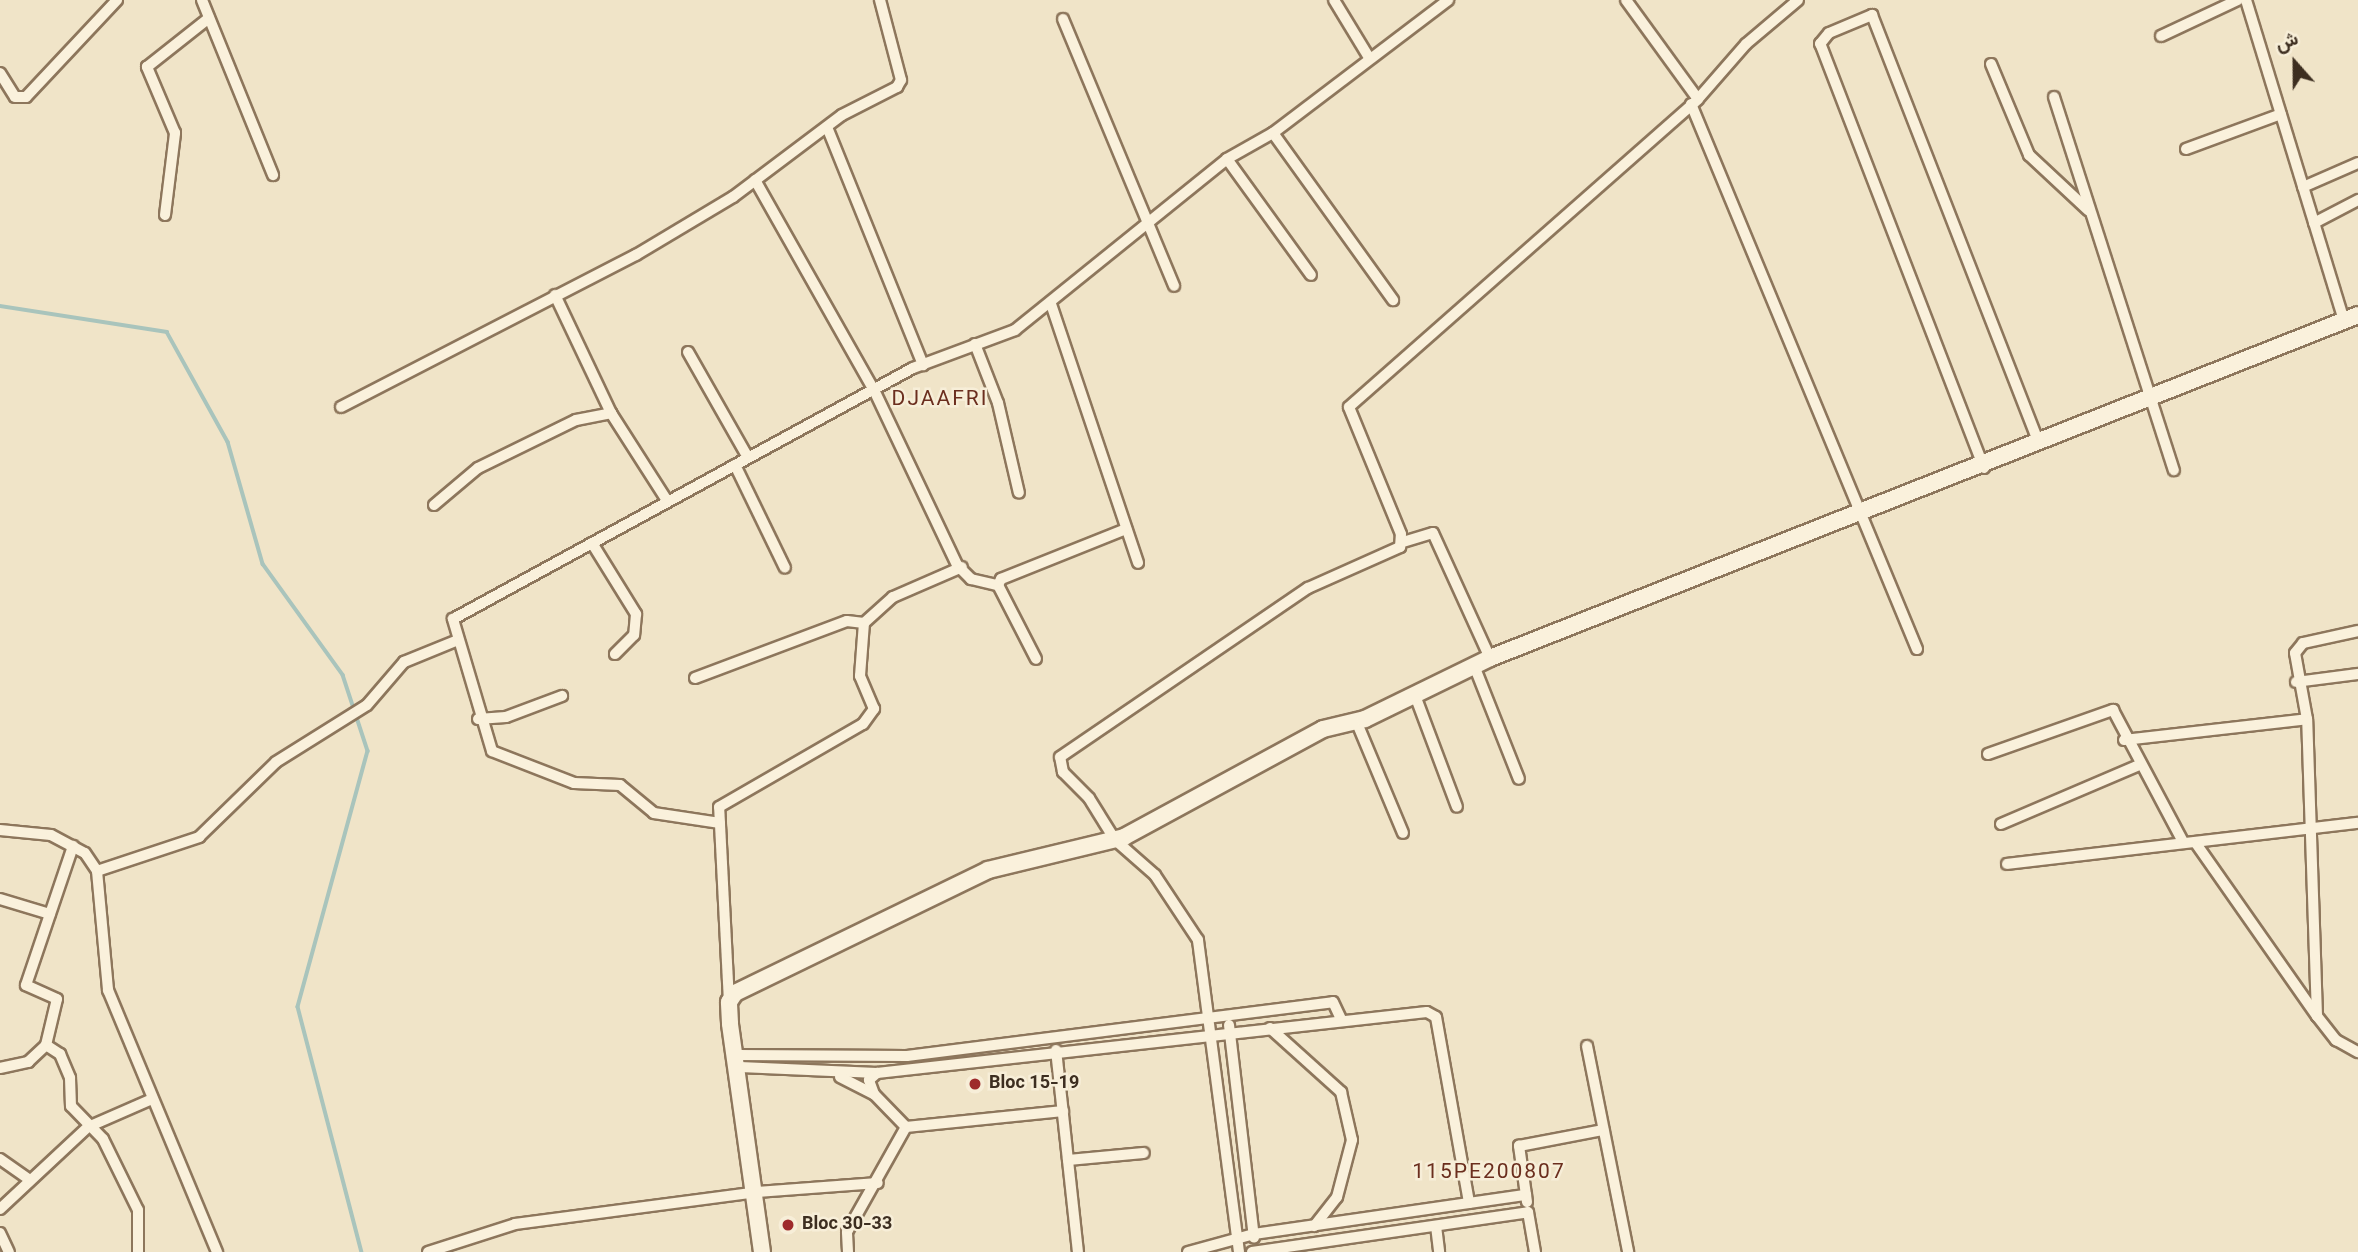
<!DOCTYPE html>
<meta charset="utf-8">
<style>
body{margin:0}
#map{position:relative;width:2358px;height:1252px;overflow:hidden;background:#f0e4c8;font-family:Georgia,Vazirmatn,serif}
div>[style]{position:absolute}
.stream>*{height:3.5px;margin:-1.75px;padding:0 1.75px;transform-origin:1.75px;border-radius:1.75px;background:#a9c4bc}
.roads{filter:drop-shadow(2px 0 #8d765c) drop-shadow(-2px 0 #8d765c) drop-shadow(0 2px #8d765c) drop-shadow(0 -2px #8d765c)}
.street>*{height:10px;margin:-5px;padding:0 5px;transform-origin:5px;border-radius:5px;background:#faf1dc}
.secondary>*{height:16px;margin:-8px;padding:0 8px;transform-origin:8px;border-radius:8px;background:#faf1dc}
.dots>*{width:19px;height:19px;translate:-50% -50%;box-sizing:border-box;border:4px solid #f7eed8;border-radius:50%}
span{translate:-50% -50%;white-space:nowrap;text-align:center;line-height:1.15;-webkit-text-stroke:5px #f7eed8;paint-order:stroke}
.poi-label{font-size:18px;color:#3d2e20;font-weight:700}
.left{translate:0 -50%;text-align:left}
.quarter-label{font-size:21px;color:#6b2e1e;letter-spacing:2px}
.north{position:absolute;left:2260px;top:28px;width:70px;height:70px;-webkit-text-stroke:5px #f7eed8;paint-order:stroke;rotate:339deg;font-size:19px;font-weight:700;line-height:28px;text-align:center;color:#3d2e20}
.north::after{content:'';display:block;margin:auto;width:24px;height:32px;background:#3d2e20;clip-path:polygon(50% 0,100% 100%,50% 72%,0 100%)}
</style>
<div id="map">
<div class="stream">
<i style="left:0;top:306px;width:169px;rotate:8.8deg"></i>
<i style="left:167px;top:332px;width:126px;rotate:61deg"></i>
<i style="left:228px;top:442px;width:127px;rotate:74deg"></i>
<i style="left:263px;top:564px;width:137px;rotate:54.2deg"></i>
<i style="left:343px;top:675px;width:80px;rotate:71.8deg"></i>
<i style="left:368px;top:751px;width:265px;rotate:105.3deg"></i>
<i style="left:298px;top:1007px;width:253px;rotate:75.4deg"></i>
</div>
<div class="roads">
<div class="street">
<i style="left:202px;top:0;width:189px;rotate:67.9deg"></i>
<i style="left:1334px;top:0;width:66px;rotate:58.7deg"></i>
<i style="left:1626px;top:0;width:122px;rotate:54deg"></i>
<i style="left:2246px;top:0;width:336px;rotate:73deg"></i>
<i style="left:1063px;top:19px;width:289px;rotate:67.4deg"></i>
<i style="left:2161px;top:36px;width:85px;rotate:-25.1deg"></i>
<i style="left:1991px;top:64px;width:99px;rotate:67.3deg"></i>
<i style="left:2029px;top:155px;width:81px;rotate:43deg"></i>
<i style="left:0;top:73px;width:28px;rotate:58deg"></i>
<i style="left:15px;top:97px;width:11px"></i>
<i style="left:26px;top:97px;width:133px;rotate:-46.8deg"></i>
<i style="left:2054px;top:97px;width:392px;rotate:72.2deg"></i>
<i style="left:1691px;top:104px;width:590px;rotate:67.48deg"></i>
<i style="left:827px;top:127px;width:257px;rotate:68deg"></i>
<i style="left:1273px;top:133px;width:206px;rotate:54.3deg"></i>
<i style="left:2186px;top:149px;width:101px;rotate:-20.2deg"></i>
<i style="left:1227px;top:159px;width:143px;rotate:54.1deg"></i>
<i style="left:755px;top:180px;width:241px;rotate:60.5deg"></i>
<i style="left:874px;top:390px;width:194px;rotate:64.6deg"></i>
<i style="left:957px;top:565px;width:20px;rotate:45deg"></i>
<i style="left:971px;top:579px;width:28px;rotate:13deg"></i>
<i style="left:998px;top:585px;width:7px;rotate:-63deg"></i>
<i style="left:1001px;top:579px;width:135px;rotate:-21.8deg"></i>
<i style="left:2303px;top:187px;width:60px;rotate:-23.6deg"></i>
<i style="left:165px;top:215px;width:83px;rotate:-83deg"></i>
<i style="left:175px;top:133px;width:72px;rotate:-113deg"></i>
<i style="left:147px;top:67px;width:79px;rotate:-38.3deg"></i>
<i style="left:2314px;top:223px;width:50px;rotate:-27.6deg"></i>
<i style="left:555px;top:295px;width:131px;rotate:64.6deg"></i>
<i style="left:611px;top:413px;width:102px;rotate:57.4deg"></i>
<i style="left:1051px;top:304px;width:273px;rotate:71.4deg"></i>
<i style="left:975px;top:344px;width:63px;rotate:68.7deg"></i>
<i style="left:998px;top:403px;width:92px;rotate:76.9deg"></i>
<i style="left:688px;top:352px;width:120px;rotate:60.4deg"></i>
<i style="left:341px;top:407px;width:332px;rotate:-27.3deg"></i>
<i style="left:636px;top:255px;width:113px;rotate:-30.9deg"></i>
<i style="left:733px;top:197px;width:136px;rotate:-37deg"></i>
<i style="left:842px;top:115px;width:62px;rotate:-27deg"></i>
<i style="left:897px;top:87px;width:8px;rotate:-60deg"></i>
<i style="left:901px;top:80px;width:83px;rotate:-104.7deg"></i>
<i style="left:735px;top:465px;width:114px;rotate:64.1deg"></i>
<i style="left:1984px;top:468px;width:455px;rotate:-111.1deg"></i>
<i style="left:1820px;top:44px;width:14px;rotate:-51deg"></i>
<i style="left:1829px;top:33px;width:47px;rotate:-22.7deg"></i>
<i style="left:1872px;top:15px;width:460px;rotate:68.7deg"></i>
<i style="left:434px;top:505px;width:57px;rotate:-40.1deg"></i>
<i style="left:478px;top:468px;width:109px;rotate:-26.1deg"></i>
<i style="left:576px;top:420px;width:36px;rotate:-11deg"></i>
<i style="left:1403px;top:542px;width:31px;rotate:-17deg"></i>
<i style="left:1433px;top:533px;width:137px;rotate:65.5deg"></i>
<i style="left:592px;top:543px;width:84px;rotate:58.2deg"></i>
<i style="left:636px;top:614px;width:21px;rotate:95deg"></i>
<i style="left:634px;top:635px;width:27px;rotate:135deg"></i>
<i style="left:998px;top:585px;width:83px;rotate:62.8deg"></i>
<i style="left:1475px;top:668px;width:119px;rotate:68.4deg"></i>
<i style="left:695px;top:678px;width:162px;rotate:-20.6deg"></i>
<i style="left:847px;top:621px;width:17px;rotate:7deg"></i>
<i style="left:2296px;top:682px;width:63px;rotate:-7.4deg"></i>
<i style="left:1416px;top:698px;width:116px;rotate:69.4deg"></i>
<i style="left:478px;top:719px;width:28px;rotate:-4deg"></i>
<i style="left:506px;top:717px;width:60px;rotate:-20.6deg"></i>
<i style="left:1357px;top:723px;width:119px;rotate:67.3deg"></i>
<i style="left:2124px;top:740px;width:184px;rotate:-6.5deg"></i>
<i style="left:1988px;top:754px;width:133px;rotate:-19.4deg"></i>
<i style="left:2113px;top:710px;width:147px;rotate:62deg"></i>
<i style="left:720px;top:823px;width:67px;rotate:-171.4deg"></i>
<i style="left:654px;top:813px;width:44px;rotate:-140.5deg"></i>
<i style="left:620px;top:785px;width:46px;rotate:-177.5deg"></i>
<i style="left:574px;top:783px;width:88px;rotate:-158.7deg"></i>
<i style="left:492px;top:751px;width:138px;rotate:-106.5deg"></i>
<i style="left:453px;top:619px;width:524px;rotate:-28.62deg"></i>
<i style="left:913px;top:368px;width:109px;rotate:-20.4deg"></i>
<i style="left:1015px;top:330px;width:272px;rotate:-38.9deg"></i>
<i style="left:1227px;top:159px;width:53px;rotate:-29.5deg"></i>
<i style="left:1273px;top:133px;width:220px;rotate:-37.2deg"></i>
<i style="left:2001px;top:824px;width:148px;rotate:-23.1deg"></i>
<i style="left:0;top:830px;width:51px;rotate:5.6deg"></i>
<i style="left:51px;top:835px;width:38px;rotate:28deg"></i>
<i style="left:85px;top:853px;width:22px;rotate:56deg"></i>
<i style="left:97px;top:871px;width:120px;rotate:84.7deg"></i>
<i style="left:108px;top:990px;width:284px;rotate:67.4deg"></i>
<i style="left:2195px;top:842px;width:213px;rotate:55deg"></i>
<i style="left:2317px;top:1016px;width:31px;rotate:52deg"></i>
<i style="left:2336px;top:1040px;width:25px;rotate:29deg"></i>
<i style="left:2007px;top:864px;width:353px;rotate:-6.7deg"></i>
<i style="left:97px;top:871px;width:108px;rotate:-18.4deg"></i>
<i style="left:199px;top:837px;width:107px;rotate:-44.2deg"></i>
<i style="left:276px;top:762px;width:107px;rotate:-32.1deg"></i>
<i style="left:367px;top:705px;width:57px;rotate:-49.3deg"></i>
<i style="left:404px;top:662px;width:58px;rotate:-22.2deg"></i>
<i style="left:0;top:899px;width:52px;rotate:16.7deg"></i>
<i style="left:729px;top:1002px;width:195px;rotate:-92.9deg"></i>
<i style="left:719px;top:807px;width:166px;rotate:-30deg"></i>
<i style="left:863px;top:724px;width:19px;rotate:-54deg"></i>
<i style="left:874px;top:709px;width:36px;rotate:-113deg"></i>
<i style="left:860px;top:676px;width:53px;rotate:-85.7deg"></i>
<i style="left:864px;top:623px;width:39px;rotate:-42deg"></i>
<i style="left:893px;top:597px;width:75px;rotate:-23.5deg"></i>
<i style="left:2317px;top:1016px;width:297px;rotate:-91.9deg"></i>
<i style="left:2307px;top:719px;width:67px;rotate:-100.3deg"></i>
<i style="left:2295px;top:653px;width:13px;rotate:-51deg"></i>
<i style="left:2303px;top:643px;width:56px;rotate:-12.3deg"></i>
<i style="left:1229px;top:1025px;width:214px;rotate:83.3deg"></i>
<i style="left:1270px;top:1028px;width:96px;rotate:42deg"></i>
<i style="left:1341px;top:1092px;width:49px;rotate:77.1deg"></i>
<i style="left:1352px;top:1140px;width:59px;rotate:104.7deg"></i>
<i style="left:1337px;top:1197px;width:37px;rotate:128deg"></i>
<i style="left:46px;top:1045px;width:17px;rotate:33deg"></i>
<i style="left:60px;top:1054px;width:26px;rotate:67deg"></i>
<i style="left:70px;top:1078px;width:28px;rotate:88deg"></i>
<i style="left:71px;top:1106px;width:46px;rotate:45.9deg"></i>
<i style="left:103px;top:1139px;width:79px;rotate:63.8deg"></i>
<i style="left:138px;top:1210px;width:42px;rotate:90deg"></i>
<i style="left:1587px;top:1046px;width:210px;rotate:78.7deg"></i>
<i style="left:1056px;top:1050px;width:203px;rotate:83.8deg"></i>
<i style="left:737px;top:1055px;width:170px;rotate:0.3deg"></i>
<i style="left:907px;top:1056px;width:429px;rotate:-7.2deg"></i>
<i style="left:1333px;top:1002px;width:19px;rotate:65deg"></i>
<i style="left:740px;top:1067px;width:137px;rotate:2.5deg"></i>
<i style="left:877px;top:1073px;width:553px;rotate:-6.33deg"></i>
<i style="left:1427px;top:1012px;width:10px;rotate:29deg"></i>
<i style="left:1436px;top:1017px;width:189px;rotate:79.9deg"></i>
<i style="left:0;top:1068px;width:29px;rotate:-12deg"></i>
<i style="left:28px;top:1062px;width:25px;rotate:-43deg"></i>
<i style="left:46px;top:1045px;width:47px;rotate:-76.6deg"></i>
<i style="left:57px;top:999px;width:34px;rotate:-156deg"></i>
<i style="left:26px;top:985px;width:147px;rotate:-71.3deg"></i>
<i style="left:840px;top:1077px;width:38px;rotate:27deg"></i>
<i style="left:874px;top:1094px;width:15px;rotate:-110deg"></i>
<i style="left:869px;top:1080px;width:11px;rotate:-41deg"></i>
<i style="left:874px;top:1094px;width:46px;rotate:45.9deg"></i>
<i style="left:0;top:1159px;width:37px;rotate:35deg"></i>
<i style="left:1068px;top:1160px;width:76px;rotate:-5.3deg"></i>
<i style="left:1527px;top:1202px;width:57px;rotate:-98.1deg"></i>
<i style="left:1519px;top:1146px;width:86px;rotate:-10.8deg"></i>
<i style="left:0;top:1209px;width:120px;rotate:-43deg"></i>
<i style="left:88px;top:1127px;width:70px;rotate:-23.6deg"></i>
<i style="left:1436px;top:1226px;width:26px;rotate:83deg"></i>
<i style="left:0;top:1233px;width:21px;rotate:65deg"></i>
<i style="left:428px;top:1252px;width:91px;rotate:-17.8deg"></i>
<i style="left:515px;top:1224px;width:244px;rotate:-7.5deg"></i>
<i style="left:757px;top:1192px;width:121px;rotate:-4.3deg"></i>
<i style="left:848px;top:1252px;width:20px;rotate:-93deg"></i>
<i style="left:847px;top:1232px;width:120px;rotate:-60.7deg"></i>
<i style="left:906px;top:1127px;width:158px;rotate:-5.8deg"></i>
<i style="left:1188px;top:1252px;width:68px;rotate:-15.3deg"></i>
<i style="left:1254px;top:1234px;width:275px;rotate:-8.2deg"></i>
<i style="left:1239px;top:1252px;width:315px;rotate:-97.5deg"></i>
<i style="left:1198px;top:940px;width:78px;rotate:-123.5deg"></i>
<i style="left:1155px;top:875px;width:53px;rotate:-138.8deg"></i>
<i style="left:1115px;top:840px;width:49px;rotate:-121.8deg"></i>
<i style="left:1089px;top:798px;width:37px;rotate:-135deg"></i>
<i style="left:1063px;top:772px;width:15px;rotate:-101deg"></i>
<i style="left:1060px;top:757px;width:300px;rotate:-34.3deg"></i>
<i style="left:1308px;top:588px;width:101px;rotate:-24deg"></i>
<i style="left:1400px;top:547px;width:13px;rotate:-86deg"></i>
<i style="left:1401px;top:534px;width:137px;rotate:-112.3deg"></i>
<i style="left:1349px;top:407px;width:465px;rotate:-41.4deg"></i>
<i style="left:1698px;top:99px;width:73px;rotate:-48.9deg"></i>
<i style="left:1746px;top:44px;width:68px;rotate:-40.2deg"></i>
<i style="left:1252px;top:1252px;width:279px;rotate:-8.2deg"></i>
<i style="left:1528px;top:1212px;width:41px;rotate:80.1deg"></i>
</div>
<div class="secondary">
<i style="left:762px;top:1252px;width:231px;rotate:-98deg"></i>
<i style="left:730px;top:1023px;width:21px;rotate:-93deg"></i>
<i style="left:729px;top:1002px;width:11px;rotate:-56deg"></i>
<i style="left:735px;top:993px;width:281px;rotate:-25.9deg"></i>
<i style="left:988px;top:870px;width:140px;rotate:-13.6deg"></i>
<i style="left:1124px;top:837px;width:226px;rotate:-28.5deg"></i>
<i style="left:1323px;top:729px;width:43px;rotate:-13.4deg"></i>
<i style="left:1365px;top:719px;width:139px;rotate:-26deg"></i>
<i style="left:1490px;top:658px;width:933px;rotate:-21.56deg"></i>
</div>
</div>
<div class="dots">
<i style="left:975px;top:1084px;background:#9e2a2b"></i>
<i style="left:788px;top:1225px;background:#9e2a2b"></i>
</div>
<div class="poi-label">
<span class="left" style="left:989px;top:1084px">Bloc 15-19</span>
<span class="left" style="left:802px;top:1225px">Bloc 30-33</span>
</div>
<div class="quarter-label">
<span style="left:940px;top:400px">DJAAFRI</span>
<span style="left:1489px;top:1173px">115PE200807</span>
</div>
<div class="north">ش</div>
</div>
